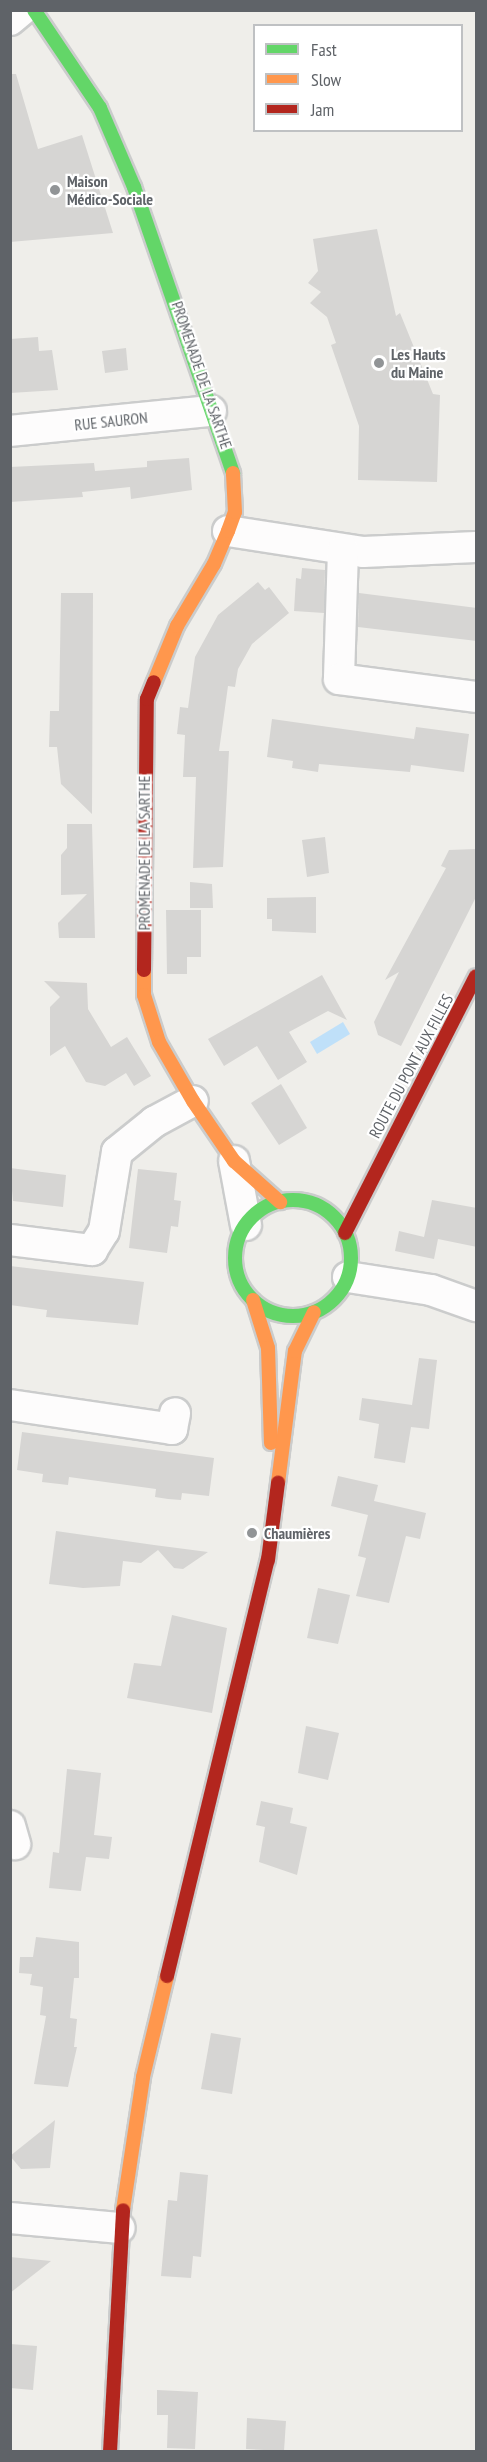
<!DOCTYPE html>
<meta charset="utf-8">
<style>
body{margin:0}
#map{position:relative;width:487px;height:2462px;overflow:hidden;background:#efeeea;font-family:"PT Sans Narrow",sans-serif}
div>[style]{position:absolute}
.water>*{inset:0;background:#bfe0f9}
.building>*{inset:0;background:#d6d5d3}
.roads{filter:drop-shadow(2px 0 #cbcccc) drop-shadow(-2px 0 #cbcccc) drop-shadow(0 2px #cbcccc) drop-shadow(0 -2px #cbcccc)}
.street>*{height:30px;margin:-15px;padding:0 15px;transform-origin:15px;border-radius:15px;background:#fdfcfc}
.fast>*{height:14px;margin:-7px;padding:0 7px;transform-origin:7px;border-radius:7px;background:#63d668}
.fast>.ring{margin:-7px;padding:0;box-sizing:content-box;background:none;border:14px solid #63d668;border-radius:50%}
.slow>*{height:14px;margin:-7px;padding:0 7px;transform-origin:7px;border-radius:7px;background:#ff974d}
.jam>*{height:14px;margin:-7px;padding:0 7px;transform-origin:7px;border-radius:7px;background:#b3261e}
.dots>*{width:16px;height:16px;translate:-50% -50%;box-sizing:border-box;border:3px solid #fff;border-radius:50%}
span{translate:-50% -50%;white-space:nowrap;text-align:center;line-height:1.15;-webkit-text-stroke:4.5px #fff;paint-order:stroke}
.poi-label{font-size:16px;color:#5f6368;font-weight:700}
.left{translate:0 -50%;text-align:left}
.street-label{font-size:16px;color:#5f6368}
.frame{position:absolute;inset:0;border:12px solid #5f6368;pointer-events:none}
.legend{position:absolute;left:253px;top:24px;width:210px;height:108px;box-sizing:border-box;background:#fff;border:2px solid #bfc1c3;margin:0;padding:8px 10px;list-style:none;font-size:18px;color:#5f6368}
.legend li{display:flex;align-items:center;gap:12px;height:30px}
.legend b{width:30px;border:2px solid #bfc1c3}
</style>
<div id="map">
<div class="water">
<i style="clip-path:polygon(343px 1022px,350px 1034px,317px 1054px,310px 1042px)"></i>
</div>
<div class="building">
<i style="clip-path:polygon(10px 74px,16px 74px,38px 149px,82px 135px,113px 233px,10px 242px)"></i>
<i style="clip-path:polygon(377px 229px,396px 316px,400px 313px,433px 394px,440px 395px,437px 482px,358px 480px,359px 426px,331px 345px,336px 343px,327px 317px,310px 303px,321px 292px,308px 283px,318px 271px,313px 239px)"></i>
<i style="clip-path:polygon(38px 337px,39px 351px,52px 350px,58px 390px,10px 393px,10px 339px)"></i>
<i style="clip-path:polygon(126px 348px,128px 370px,105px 373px,102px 351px)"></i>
<i style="clip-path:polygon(189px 458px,192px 490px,131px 499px,130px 487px,82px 492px,83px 497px,10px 502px,10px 467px,94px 463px,95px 471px,147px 467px,147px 461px)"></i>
<i style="clip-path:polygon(302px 568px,325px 570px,324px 613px,294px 611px,296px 578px,301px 579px)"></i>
<i style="clip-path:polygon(258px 582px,265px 590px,269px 587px,289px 613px,252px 644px,238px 669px,235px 687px,228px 686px,219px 751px,229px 751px,223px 867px,193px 868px,196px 777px,183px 777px,185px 735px,177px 734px,180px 707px,188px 708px,195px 657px,218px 615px)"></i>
<i style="clip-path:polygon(61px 593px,93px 593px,92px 814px,61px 784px,57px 747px,49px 747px,50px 711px,59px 711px)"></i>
<i style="clip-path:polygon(359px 593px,477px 608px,477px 641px,358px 627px)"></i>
<i style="clip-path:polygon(272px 719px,414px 739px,416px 727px,469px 734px,464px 772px,411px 765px,410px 772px,319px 764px,318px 772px,292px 768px,293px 761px,267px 757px)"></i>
<i style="clip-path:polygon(67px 824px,92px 824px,95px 938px,59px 938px,58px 923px,87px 894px,61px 895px,61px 855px,67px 848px)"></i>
<i style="clip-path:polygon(325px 837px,329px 873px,307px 877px,302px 840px)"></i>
<i style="clip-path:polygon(477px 849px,477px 895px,401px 1046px,378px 1035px,374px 1022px,399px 972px,385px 980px,446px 868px,441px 866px,449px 850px)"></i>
<i style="clip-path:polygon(190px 882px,212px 884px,213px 908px,190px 908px)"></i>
<i style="clip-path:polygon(316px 897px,316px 933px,272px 931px,272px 919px,267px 919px,267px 898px)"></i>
<i style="clip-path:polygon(166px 910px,201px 910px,201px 957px,187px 957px,187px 974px,167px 974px)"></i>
<i style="clip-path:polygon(322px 975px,347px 1020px,328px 1011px,289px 1032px,307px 1062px,278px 1080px,257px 1046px,224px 1066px,208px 1039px)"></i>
<i style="clip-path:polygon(44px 981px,87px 983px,88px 1009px,111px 1047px,127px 1037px,151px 1076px,134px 1086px,126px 1073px,105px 1086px,86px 1082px,65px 1046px,50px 1056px,50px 1007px,60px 997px)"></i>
<i style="clip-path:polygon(281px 1084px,307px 1128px,279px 1145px,251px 1103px)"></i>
<i style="clip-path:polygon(10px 1168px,66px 1175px,63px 1207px,13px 1201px)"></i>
<i style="clip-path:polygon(138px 1169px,177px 1173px,174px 1200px,181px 1201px,178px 1227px,171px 1226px,167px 1253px,129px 1248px)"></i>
<i style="clip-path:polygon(432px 1200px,477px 1208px,477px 1247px,438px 1239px,434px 1259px,395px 1251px,399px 1231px,424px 1237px)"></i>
<i style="clip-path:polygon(10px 1266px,144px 1282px,138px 1325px,46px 1317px,47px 1310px,10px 1305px)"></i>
<i style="clip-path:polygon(419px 1358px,437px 1360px,429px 1429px,411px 1427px,405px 1463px,374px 1458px,379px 1424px,359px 1420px,362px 1398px,412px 1405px)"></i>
<i style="clip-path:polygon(22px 1432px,214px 1458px,209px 1496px,182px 1493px,181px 1500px,168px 1499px,155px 1497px,156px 1489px,69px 1477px,68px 1485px,42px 1482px,43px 1474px,17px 1470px)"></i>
<i style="clip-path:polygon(338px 1476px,378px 1485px,374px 1501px,426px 1513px,420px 1539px,406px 1536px,389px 1603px,356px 1596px,366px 1558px,358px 1556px,368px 1515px,331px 1506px)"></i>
<i style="clip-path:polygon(56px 1531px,154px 1545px,208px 1552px,183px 1569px,174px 1568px,158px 1550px,141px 1563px,123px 1561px,120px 1586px,83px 1588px,49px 1584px)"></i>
<i style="clip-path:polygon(318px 1588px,350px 1595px,338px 1644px,307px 1638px)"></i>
<i style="clip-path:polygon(172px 1615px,227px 1628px,212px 1713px,127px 1698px,134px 1663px,161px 1666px)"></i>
<i style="clip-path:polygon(306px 1726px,339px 1733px,328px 1780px,298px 1773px)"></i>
<i style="clip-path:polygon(67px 1769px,101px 1773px,94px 1835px,112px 1837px,109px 1859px,86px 1857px,81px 1891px,49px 1888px,53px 1852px,59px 1853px)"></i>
<i style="clip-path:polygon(261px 1801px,293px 1808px,290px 1823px,307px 1827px,297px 1875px,259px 1862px,265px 1827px,256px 1825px)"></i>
<i style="clip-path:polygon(36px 1937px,79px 1942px,79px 1978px,74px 1978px,70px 2018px,77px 2019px,74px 2047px,77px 2047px,68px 2087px,34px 2084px,46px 2016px,40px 2015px,43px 1987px,30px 1985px,32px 1974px,19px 1973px,20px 1957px,33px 1957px)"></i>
<i style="clip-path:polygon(211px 2033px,241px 2038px,232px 2094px,201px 2089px)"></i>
<i style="clip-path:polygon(55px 2120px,50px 2168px,21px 2169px,10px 2156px)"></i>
<i style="clip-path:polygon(180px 2172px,208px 2175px,201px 2257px,193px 2256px,191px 2278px,161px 2276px,168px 2200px,177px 2201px)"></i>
<i style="clip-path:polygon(10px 2257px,51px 2261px,10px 2293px)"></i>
<i style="clip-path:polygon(10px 2344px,37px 2346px,33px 2390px,10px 2388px)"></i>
<i style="clip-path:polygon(157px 2390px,198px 2392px,195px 2449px,167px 2448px,168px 2415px,157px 2415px)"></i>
<i style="clip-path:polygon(247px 2418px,286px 2421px,284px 2451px,246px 2449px)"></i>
</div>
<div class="roads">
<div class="street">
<i style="left:10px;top:20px;width:16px;rotate:-40deg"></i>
<i style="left:10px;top:431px;width:202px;rotate:-5.7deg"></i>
<i style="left:228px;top:531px;width:137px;rotate:8.8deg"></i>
<i style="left:363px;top:552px;width:113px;rotate:-2.5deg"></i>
<i style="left:343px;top:550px;width:129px;rotate:91.8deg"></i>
<i style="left:339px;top:679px;width:138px;rotate:7.5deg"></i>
<i style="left:234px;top:1161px;width:65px;rotate:79.4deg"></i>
<i style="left:10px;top:1240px;width:83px;rotate:7deg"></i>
<i style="left:92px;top:1250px;width:22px;rotate:-58deg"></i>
<i style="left:104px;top:1231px;width:80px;rotate:-80.7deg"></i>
<i style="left:117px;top:1152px;width:48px;rotate:-39deg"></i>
<i style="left:154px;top:1122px;width:44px;rotate:-28.3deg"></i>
<i style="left:348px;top:1277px;width:84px;rotate:8.9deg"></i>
<i style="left:431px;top:1290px;width:48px;rotate:19.6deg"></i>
<i style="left:10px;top:1405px;width:164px;rotate:8.4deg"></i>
<i style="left:172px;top:1429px;width:16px;rotate:-79deg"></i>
<i style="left:10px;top:1826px;width:19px;rotate:74deg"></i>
<i style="left:10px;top:2218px;width:110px;rotate:5.2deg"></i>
</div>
<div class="fast">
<i style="left:34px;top:10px;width:118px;rotate:56deg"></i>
<i style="left:100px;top:108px;width:86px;rotate:66.7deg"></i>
<i style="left:134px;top:187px;width:303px;rotate:70.9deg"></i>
<i class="ring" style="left:235px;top:1200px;width:102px;height:102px"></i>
</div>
<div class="slow">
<i style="left:154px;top:682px;width:61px;rotate:-67.7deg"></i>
<i style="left:177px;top:626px;width:72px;rotate:-59.2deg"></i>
<i style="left:214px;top:564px;width:36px;rotate:-67deg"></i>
<i style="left:228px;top:531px;width:20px;rotate:-70deg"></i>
<i style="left:235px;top:512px;width:39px;rotate:-93deg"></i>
<i style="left:144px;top:970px;width:25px;rotate:90deg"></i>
<i style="left:144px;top:995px;width:49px;rotate:72.3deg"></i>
<i style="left:159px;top:1042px;width:68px;rotate:60deg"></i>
<i style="left:193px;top:1101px;width:73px;rotate:55.7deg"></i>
<i style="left:234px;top:1161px;width:62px;rotate:41.7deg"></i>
<i style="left:253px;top:1300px;width:50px;rotate:72.6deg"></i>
<i style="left:268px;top:1348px;width:95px;rotate:88.2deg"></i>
<i style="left:278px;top:1483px;width:133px;rotate:-82.7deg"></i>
<i style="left:295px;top:1351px;width:43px;rotate:-64deg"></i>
<i style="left:123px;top:2210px;width:134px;rotate:-81.4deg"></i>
<i style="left:143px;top:2077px;width:104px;rotate:-76.6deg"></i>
</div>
<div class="jam">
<i style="left:144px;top:970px;width:271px;rotate:-89.4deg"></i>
<i style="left:147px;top:699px;width:18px;rotate:-68deg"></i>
<i style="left:345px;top:1233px;width:288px;rotate:-63deg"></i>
<i style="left:167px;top:1976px;width:428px;rotate:-76.4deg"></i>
<i style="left:268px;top:1560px;width:78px;rotate:-82.6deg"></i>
<i style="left:110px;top:2452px;width:242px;rotate:-86.9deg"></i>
</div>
</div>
<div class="dots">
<i style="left:55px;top:190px;background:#919496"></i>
<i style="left:379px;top:363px;background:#919496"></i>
<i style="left:252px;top:1533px;background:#919496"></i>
</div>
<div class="poi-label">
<span class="left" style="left:67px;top:190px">Maison<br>Médico-Sociale</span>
<span class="left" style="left:391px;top:363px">Les Hauts<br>du Maine</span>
<span class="left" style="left:264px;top:1533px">Chaumières</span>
</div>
<div class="street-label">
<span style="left:202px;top:375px;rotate:71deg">PROMENADE DE LA SARTHE</span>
<span style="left:111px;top:421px;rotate:-6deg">RUE SAURON</span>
<span style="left:144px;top:853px;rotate:-90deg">PROMENADE DE LA SARTHE</span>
<span style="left:411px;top:1066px;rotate:-62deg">ROUTE DU PONT AUX FILLES</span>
</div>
<div class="frame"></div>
<ul class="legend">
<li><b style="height:8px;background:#63d668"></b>Fast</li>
<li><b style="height:8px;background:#ff974d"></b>Slow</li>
<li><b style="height:8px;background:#b3261e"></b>Jam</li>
</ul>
</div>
